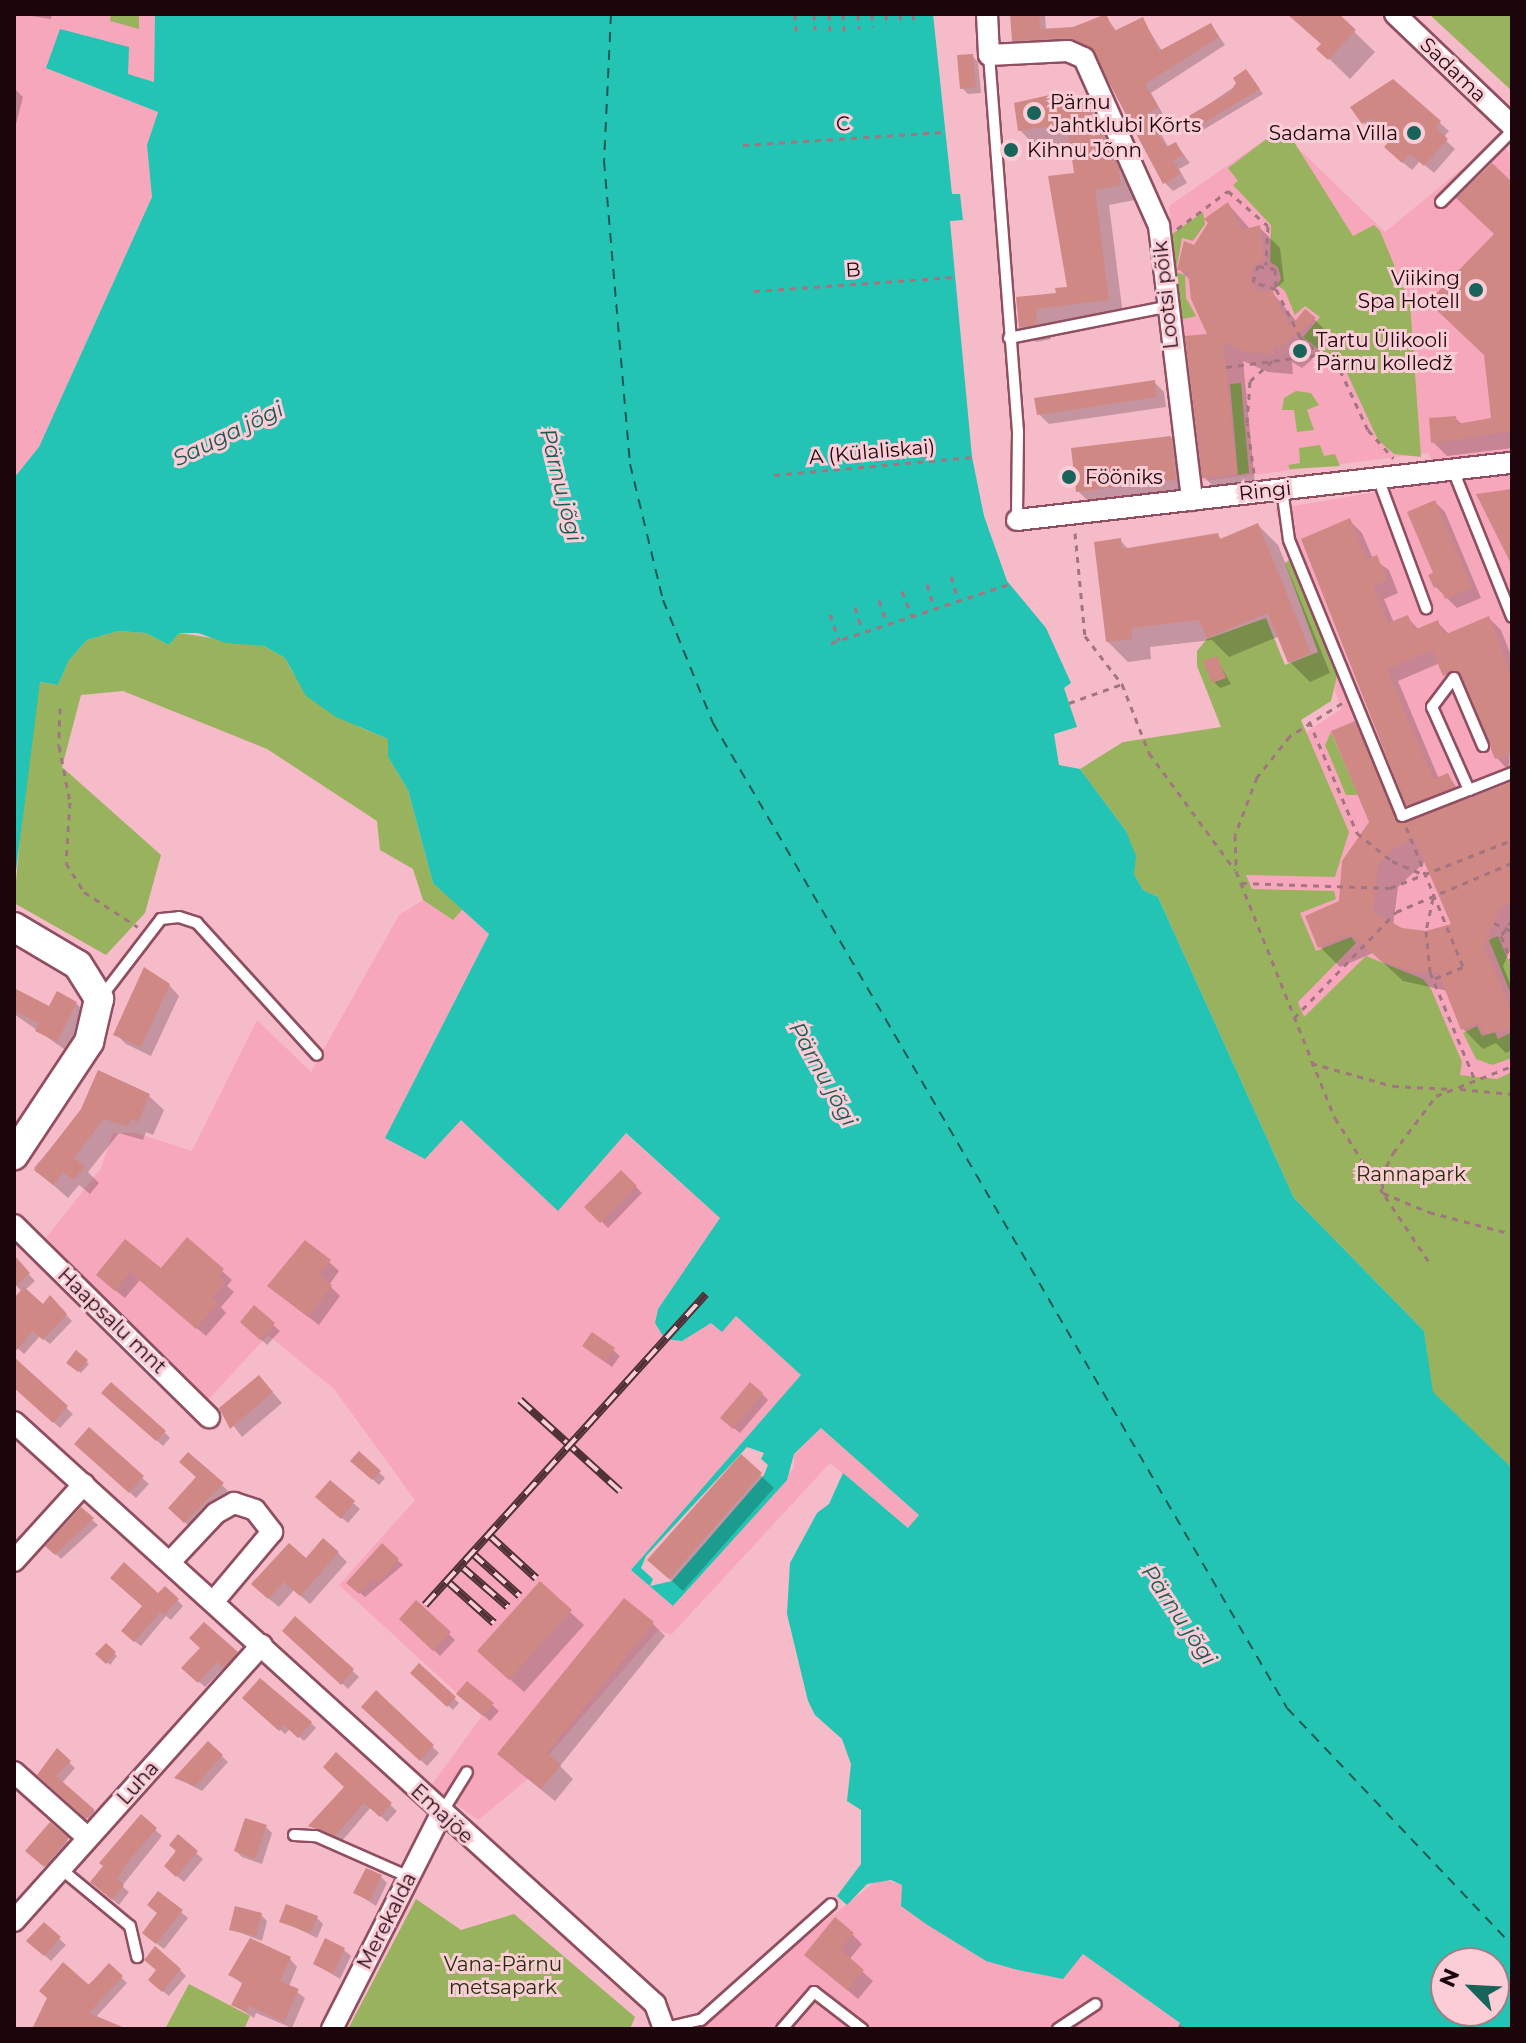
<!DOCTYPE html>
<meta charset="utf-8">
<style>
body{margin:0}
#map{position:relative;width:1526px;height:2043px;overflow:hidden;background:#f6bbc9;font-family:Montserrat,sans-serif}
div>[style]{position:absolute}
.built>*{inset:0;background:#f7a7bb}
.green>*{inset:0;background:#99b25e}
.water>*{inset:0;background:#23c4b3}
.pier>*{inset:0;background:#f6bbc9}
.shadow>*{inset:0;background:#0003}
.ferry>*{height:2px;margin-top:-1px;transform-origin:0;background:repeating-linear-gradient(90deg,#1e5a52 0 10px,transparent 0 18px)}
.building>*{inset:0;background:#cf8884}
.path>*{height:3px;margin-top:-1.5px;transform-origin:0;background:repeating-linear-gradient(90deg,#a27580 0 6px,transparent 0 12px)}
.roads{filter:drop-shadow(2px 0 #8f4f61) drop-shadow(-2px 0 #8f4f61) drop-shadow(0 2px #8f4f61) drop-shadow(0 -2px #8f4f61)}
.lane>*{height:10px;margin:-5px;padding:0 5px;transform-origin:5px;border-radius:5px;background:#fff}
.street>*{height:20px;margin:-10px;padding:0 10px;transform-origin:10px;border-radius:10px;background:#fff}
.secondary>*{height:28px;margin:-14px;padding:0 14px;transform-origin:14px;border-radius:14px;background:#fff}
.rail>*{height:8px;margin-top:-4px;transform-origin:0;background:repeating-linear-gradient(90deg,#facdd7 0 15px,#503138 0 30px);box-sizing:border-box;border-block:2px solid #503138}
.dots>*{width:22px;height:22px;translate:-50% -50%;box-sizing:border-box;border:4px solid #facdd7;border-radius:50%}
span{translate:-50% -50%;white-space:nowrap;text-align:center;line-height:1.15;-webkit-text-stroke:6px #facdd7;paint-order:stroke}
.street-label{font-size:20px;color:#1c050b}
.poi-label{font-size:20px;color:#1c050b}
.left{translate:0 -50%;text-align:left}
.right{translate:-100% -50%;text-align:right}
.park-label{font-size:20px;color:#252f07}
.water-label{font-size:22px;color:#1e5a52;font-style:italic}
.frame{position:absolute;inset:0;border:16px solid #1c050b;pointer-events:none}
.north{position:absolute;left:1430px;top:1947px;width:80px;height:80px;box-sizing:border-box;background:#facdd7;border:2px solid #a17d85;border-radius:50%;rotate:294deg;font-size:22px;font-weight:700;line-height:32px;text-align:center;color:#1c050b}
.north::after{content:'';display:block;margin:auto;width:28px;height:36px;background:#18635a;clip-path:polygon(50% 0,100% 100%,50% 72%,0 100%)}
</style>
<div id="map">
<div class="built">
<i style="clip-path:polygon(14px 14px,155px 14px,154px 82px,128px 74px,46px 67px,158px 111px,147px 145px,152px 197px,39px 447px,14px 478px)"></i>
<i style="clip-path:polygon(1279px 130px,1385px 232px,1497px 140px,1512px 156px,1512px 1080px,1356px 1067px,1314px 1043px,1246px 874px,1276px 763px,1308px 731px,1341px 709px,1275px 509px,1437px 482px,1429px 453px,1195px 482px,1169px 206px)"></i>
<i style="clip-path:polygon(423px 900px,453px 920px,463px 909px,489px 934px,385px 1138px,461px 1120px,625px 1133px,720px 1218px,658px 1309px,655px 1324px,717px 1323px,722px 1331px,736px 1316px,802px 1375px,631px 1570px,674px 1606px,794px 1468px,794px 1455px,821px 1428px,919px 1515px,909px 1528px,830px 1463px,671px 1635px,658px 1630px,528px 1779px,478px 1820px,431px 1786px,482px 1716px,339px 1585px,415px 1500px,334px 1389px,268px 1335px,207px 1401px,46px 1238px,101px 1168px,113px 1133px,136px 1133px,192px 1151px,257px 1020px,311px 1072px,399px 915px)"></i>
<i style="clip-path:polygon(880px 1878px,902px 1885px,902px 1907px,986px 1961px,1048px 1976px,1082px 1953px,1188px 2029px,664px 2029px,701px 2020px)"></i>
</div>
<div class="green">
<i style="clip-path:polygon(111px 14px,139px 14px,139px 29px,110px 21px)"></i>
<i style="clip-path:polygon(1429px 14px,1512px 14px,1512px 91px)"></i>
<i style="clip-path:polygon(1284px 126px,1353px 236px,1374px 225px,1380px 231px,1410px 303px,1421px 457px,1394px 454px,1378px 440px,1346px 371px,1303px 337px,1320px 317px,1305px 306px,1295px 315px,1285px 291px,1277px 285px,1281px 279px,1278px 267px,1270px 262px,1271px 225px,1233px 185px,1238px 181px,1228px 168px)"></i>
<i style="clip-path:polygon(1203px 212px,1205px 224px,1193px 241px,1182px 238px,1176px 272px,1185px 275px,1186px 298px,1196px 316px,1179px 320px,1171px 235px)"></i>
<i style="clip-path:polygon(1241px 383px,1249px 473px,1238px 475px,1230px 384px)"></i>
<i style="clip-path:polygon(1296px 391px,1311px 393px,1319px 405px,1307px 410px,1314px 430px,1297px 432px,1294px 410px,1282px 410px,1284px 398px)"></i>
<i style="clip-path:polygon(1320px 445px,1324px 456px,1335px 454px,1340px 466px,1290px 469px,1288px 465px,1300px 463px,1299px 448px)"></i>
<i style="clip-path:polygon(1291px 559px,1337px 676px,1331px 701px,1301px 720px,1349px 832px,1335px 877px,1246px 875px,1252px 889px,1334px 891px,1336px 899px,1300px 913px,1316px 951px,1351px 937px,1356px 943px,1298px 1002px,1304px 1017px,1366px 956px,1423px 979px,1431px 989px,1462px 1062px,1460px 1075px,1497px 1079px,1512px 1072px,1512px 1468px,1432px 1392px,1424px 1331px,1294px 1198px,1158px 897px,1143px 890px,1134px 874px,1126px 831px,1080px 769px,1123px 742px,1221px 727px,1197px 666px,1197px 651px,1207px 639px,1266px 618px,1285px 665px,1318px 652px,1285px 563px)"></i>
<i style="clip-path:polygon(118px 631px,146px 633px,169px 645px,179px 633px,264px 646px,285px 658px,293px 673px,359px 727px,388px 739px,388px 757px,408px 790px,433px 883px,463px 909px,453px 920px,423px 900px,413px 869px,380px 850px,377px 821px,267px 749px,123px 691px,81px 695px,62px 767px,161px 855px,145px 913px,106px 955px,14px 903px,30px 732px,40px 682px,58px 685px,69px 660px,87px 640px)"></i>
<i style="clip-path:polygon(1331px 732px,1358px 795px,1346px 795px,1325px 745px)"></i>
<i style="clip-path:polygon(1498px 936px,1512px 969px,1512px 997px,1489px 940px)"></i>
<i style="clip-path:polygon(1477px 1026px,1482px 1036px,1495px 1032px,1498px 1039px,1512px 1032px,1512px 1058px,1492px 1065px,1476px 1059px,1463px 1033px)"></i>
<i style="clip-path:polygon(416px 1899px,461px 1930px,514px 1914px,635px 2017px,630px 2029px,348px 2029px)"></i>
<i style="clip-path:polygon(189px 1984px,250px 2016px,244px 2029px,165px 2029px)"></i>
</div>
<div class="water">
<i style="clip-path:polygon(evenodd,155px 14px,933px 14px,952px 194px,960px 194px,963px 220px,950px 221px,972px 457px,984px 516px,1007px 581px,1046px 628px,1071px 683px,1064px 688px,1077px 727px,1054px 734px,1059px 765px,1080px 769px,1126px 831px,1136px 856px,1134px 874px,1143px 890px,1158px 897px,1294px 1198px,1424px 1331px,1433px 1392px,1512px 1468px,1512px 2029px,1177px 2029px,1180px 2023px,1083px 1954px,1063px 1979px,1014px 1969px,986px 1961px,926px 1924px,901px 1906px,902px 1885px,891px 1880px,867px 1884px,847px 1905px,837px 1896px,861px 1864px,861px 1810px,847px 1801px,851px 1764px,842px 1739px,815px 1715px,808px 1701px,787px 1614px,790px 1563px,817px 1513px,829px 1504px,843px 1473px,908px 1528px,919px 1515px,821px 1428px,794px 1454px,787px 1480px,673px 1606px,631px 1570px,801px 1375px,736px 1316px,722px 1332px,711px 1323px,682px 1341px,665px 1339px,655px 1323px,658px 1309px,720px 1218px,626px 1133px,558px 1211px,461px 1120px,425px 1159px,385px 1138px,489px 934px,433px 883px,408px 790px,388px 757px,388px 739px,336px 717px,306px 696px,285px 658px,264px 646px,226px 643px,198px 633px,179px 633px,169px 645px,146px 633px,118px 631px,87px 640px,69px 660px,58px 685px,40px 682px,14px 887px,14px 478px,39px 447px,152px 197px,147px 145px,158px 112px,46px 68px,60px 29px,129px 47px,128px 74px,154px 82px,155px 14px,1446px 1963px,1494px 1963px,1494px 2011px,1446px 2011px,1446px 1963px)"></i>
</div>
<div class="pier">
<i style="clip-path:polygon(747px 1447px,764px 1453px,761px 1459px,768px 1465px,764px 1475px,672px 1581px,650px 1586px,653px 1579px,641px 1568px,646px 1556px)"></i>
</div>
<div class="shadow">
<i style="clip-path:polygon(18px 14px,52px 14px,51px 19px)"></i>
<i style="clip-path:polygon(1012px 14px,1045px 14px,1046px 31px,1074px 29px,1105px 15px,1117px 32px,1142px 19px,1162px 51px,1211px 25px,1225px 45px,1151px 93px,1164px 116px,1154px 122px,1169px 148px,1176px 144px,1190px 163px,1179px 169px,1187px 183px,1173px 191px,1165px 183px,1094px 48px,1022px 48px,1014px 40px)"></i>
<i style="clip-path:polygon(1300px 14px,1336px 14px,1375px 52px,1350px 79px,1319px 49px,1323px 45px)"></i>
<i style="clip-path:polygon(972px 56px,978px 62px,981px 93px,968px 94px,962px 88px)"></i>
<i style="clip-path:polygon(1250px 76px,1263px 94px,1198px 133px,1187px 119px)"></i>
<i style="clip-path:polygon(1393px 81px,1449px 131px,1443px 138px,1455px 149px,1434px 173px,1420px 161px,1412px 170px,1395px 156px,1395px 137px,1381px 125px,1372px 131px,1364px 123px)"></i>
<i style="clip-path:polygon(14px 88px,23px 97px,14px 132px)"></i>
<i style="clip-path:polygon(1085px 104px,1101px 120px,1132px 182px,1135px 200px,1109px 205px,1123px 315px,1050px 324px,1051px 339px,1036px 342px,1021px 327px,1018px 298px,1058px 295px,1069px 288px,1077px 175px,1072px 144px,1035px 146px,1020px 130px)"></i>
<i style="clip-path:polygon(1512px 183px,1512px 448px,1447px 456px,1433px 442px,1455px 418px,1463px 425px,1494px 419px,1497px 235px)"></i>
<i style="clip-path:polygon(1228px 204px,1251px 230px,1260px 228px,1280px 248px,1284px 281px,1272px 292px,1297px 322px,1306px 311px,1335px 340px,1302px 368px,1292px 362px,1293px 374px,1268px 372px,1243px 361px,1256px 494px,1225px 498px,1204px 477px,1210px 336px,1191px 281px,1180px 270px)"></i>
<i style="clip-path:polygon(1154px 382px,1164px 392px,1166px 407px,1049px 424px,1039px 414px)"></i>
<i style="clip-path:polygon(1171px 438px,1184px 452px,1189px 493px,1092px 505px,1078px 491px)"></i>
<i style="clip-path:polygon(1435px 502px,1445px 512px,1481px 598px,1457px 608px,1435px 586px)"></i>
<i style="clip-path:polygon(evenodd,1350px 521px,1362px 533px,1373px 559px,1389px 570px,1398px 593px,1384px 599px,1394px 623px,1408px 618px,1419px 630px,1437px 622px,1449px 634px,1489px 618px,1501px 630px,1512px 658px,1509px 771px,1497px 758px,1467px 684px,1458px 687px,1440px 663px,1398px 681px,1439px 779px,1448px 775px,1465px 800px,1512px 782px,1512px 946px,1503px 966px,1512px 988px,1512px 1050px,1506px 1053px,1496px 1043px,1483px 1049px,1463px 1029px,1448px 991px,1403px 981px,1373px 953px,1340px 967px,1320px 947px,1371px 822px,1354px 724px,1374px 743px,1409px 822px,1421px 818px,1408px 805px,1350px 521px,1426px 861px,1454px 925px,1426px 933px,1401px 930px,1393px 926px,1398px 887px,1426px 861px)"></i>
<i style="clip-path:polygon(1258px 525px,1278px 545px,1330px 673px,1310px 682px,1290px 662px,1280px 636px,1229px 657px,1212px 640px,1150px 647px,1151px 659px,1128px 662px,1108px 642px,1120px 540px,1129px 550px,1217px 535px,1222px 540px)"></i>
<i style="clip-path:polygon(1216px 658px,1231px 684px,1220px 688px,1214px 682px)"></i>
<i style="clip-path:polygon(169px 985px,179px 996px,151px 1056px,126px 1044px,116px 1034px)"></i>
<i style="clip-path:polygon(14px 991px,50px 1009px,76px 1003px,86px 1013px,67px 1051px,14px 1014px)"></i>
<i style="clip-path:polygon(149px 1096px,164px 1110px,153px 1135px,146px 1132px,143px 1140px,119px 1133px,88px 1172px,99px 1183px,90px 1194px,79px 1185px,68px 1198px,34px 1168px,83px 1110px)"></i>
<i style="clip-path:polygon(621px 1172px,642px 1193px,608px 1228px,587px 1207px)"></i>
<i style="clip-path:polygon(187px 1240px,232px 1280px,227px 1286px,234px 1292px,221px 1307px,226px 1313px,206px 1336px,140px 1280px,125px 1298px,107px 1284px,126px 1241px,162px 1270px)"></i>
<i style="clip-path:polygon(14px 1258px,35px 1281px,25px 1290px,43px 1306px,50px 1298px,72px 1321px,50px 1344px,40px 1336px,24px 1354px,14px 1345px,14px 1302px,22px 1292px,14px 1283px)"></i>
<i style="clip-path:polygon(329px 1262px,339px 1271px,329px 1285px,340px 1296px,319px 1325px,280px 1295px)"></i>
<i style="clip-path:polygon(254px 1308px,280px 1331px,267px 1345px,242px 1322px)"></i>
<i style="clip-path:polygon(613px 1350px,620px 1356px,612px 1367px,591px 1352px)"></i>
<i style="clip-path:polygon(76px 1353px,89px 1364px,81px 1373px,68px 1363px)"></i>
<i style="clip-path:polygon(14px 1360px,73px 1414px,60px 1428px,14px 1386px)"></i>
<i style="clip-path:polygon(268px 1387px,282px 1403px,242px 1437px,221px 1409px)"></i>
<i style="clip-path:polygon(762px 1394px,768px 1400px,740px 1433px,729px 1424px)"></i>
<i style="clip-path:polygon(110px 1399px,164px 1432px,170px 1438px,163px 1446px)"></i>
<i style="clip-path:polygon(89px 1430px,149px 1484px,136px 1498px,83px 1450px)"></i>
<i style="clip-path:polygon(359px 1454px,385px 1478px,379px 1485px,353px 1461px)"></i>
<i style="clip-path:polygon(741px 1457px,774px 1488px,683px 1591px,663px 1573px)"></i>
<i style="clip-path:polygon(330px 1483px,360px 1509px,348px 1523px,324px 1503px)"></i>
<i style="clip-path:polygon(222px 1485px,228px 1491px,191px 1528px,170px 1508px)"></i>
<i style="clip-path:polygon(81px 1510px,98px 1525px,61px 1559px,48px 1546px)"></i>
<i style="clip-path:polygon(382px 1546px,403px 1565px,365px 1597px,349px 1583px)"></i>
<i style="clip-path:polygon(338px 1553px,347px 1562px,310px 1604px,294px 1590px,279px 1607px,262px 1593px,306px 1561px)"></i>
<i style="clip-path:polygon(540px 1584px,584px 1625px,524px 1692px,493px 1664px)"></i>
<i style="clip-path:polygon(165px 1588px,183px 1606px,171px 1620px,166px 1616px,141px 1646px,129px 1637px,144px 1607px)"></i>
<i style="clip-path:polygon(417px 1603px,455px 1640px,440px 1656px,402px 1619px)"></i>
<i style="clip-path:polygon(295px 1618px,359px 1677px,348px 1689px,285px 1630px)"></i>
<i style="clip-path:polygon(652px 1623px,665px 1636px,560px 1766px,573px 1779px,555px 1801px,513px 1767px)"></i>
<i style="clip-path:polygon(204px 1625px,243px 1660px,231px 1672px,225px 1667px,205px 1687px,184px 1668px,202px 1648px)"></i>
<i style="clip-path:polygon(106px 1645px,117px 1656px,110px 1665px,98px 1654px)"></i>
<i style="clip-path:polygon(419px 1666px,459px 1703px,453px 1710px,413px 1673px)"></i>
<i style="clip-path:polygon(467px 1683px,499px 1711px,490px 1721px,465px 1700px)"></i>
<i style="clip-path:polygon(376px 1692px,439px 1753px,427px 1766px,364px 1707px)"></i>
<i style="clip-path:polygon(245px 1698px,311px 1723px,316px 1728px,304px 1741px,290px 1729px,285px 1734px)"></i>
<i style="clip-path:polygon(209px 1744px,228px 1762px,202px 1791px,177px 1778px)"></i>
<i style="clip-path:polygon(57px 1751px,75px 1768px,62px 1783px,100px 1817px,94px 1824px,46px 1781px)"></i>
<i style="clip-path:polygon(336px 1755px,397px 1811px,387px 1822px,371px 1807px,342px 1841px,310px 1826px,347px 1787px)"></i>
<i style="clip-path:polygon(141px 1817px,162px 1836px,122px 1886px,129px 1892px,119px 1905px,99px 1888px)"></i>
<i style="clip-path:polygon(50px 1824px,72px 1845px,50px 1870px,28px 1851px)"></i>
<i style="clip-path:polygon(266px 1827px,272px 1833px,262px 1864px,242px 1857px,236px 1851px)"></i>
<i style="clip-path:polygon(178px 1837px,203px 1859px,184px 1882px,172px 1872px)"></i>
<i style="clip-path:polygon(381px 1877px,387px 1883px,376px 1906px,356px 1893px)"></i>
<i style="clip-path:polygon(181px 1912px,188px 1918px,164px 1949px,151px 1939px,159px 1914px)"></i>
<i style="clip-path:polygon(261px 1915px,267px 1921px,262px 1941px,231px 1929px)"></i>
<i style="clip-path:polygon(316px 1917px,323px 1924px,317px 1938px,282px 1921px)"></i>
<i style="clip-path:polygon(44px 1925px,66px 1945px,51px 1961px,29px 1941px)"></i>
<i style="clip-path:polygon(852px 1934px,862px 1944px,849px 1960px,873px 1981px,858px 1999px,817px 1965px)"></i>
<i style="clip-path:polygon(344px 1950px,351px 1956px,340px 1979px,315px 1964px)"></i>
<i style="clip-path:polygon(290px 1959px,297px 1967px,289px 1986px,305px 1998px,292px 2028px,256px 2013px,254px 2018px,234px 2005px,244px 1985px,230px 1975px)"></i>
<i style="clip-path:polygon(109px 1966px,127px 1983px,95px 2018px,118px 2029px,39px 2029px)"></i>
<i style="clip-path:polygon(158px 1970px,180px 1970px,186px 1976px,169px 1996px,156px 1986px)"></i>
</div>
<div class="ferry">
<i style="left:611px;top:14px;width:147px;rotate:92.7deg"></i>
<i style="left:604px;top:161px;width:304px;rotate:85.1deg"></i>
<i style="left:630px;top:464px;width:140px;rotate:76.4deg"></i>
<i style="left:663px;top:600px;width:133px;rotate:67.9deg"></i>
<i style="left:713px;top:723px;width:1140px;rotate:59.77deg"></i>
<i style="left:1287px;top:1708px;width:327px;rotate:46.5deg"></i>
</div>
<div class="building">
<i style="clip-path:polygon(1010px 14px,1039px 14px,1040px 29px,1073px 27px,1106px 14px,1114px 31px,1143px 17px,1159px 51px,1211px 23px,1219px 37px,1145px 84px,1158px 107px,1147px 113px,1166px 147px,1176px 142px,1183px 155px,1173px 160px,1180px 174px,1163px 184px,1090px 47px,1068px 38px,1012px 41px)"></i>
<i style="clip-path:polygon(1287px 14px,1339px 14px,1356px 30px,1328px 60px,1316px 49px,1321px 44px)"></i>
<i style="clip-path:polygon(973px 54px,976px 87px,960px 89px,957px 55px)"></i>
<i style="clip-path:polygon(1246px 69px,1260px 89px,1192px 130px,1185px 118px,1230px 92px,1236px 83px,1233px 78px)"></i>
<i style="clip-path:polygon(1393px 79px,1441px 121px,1436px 128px,1448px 139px,1424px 166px,1410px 154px,1402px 163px,1384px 147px,1393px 137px,1371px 118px,1362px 124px,1350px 107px)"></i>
<i style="clip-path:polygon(1054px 94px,1086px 103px,1118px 165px,1121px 185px,1095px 190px,1109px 300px,1036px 309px,1037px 324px,1019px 328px,1016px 297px,1056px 293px,1055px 288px,1067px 287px,1048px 176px,1074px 173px,1068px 132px,1045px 127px,1018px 131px,1014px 103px)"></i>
<i style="clip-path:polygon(1492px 163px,1512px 182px,1512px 431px,1431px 443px,1429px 418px,1456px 416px,1457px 424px,1491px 418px,1484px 355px,1428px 302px,1494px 234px,1456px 198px)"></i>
<i style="clip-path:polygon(1228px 202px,1242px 230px,1260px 225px,1264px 260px,1253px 267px,1250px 278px,1257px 292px,1272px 290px,1290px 327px,1305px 309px,1316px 318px,1280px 348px,1273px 344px,1273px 354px,1246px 352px,1223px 342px,1237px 474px,1202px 478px,1185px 336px,1207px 334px,1191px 299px,1188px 272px,1177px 270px,1184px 241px,1194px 245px,1208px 223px,1204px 219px)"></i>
<i style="clip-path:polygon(1155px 380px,1157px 397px,1037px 415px,1034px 398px)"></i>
<i style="clip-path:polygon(1171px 436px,1176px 480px,1076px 492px,1071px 448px)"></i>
<i style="clip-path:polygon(1512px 489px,1512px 566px,1476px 494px)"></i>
<i style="clip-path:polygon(1435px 500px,1472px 588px,1445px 599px,1439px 585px,1434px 588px,1428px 575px,1433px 573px,1407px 512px)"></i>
<i style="clip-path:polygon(1350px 518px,1367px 559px,1377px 555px,1387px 580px,1373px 586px,1388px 623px,1408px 615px,1414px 630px,1438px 620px,1444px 635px,1489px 616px,1512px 679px,1512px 753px,1495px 759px,1459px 670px,1443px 676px,1432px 650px,1387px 669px,1433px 779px,1448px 773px,1454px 787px,1406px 806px,1301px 539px)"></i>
<i style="clip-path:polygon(1258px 523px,1311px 653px,1288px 663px,1268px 613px,1207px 638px,1199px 620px,1131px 628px,1132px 639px,1106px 642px,1094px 542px,1121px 538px,1122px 549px,1218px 533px,1220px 539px)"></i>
<i style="clip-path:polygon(1217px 656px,1226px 678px,1212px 683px,1203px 661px)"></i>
<i style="clip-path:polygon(evenodd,1355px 721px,1400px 824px,1512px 782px,1512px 903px,1501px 907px,1484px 945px,1512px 1013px,1512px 1030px,1484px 1034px,1479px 1023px,1461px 1030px,1438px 972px,1413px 972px,1381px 961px,1351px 934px,1318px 948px,1305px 916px,1339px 901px,1342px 861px,1369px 822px,1331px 731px,1355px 721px,1414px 838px,1451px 924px,1426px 931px,1402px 928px,1373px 912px,1378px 866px,1393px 849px,1414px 838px)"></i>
<i style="clip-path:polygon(144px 967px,170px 984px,141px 1047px,113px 1035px)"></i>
<i style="clip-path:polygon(14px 988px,49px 1006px,57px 991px,77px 1002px,57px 1042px,35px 1031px,39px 1023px,14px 1011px)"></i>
<i style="clip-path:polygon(98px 1070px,150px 1094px,138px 1122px,131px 1119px,128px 1126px,103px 1119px,74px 1158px,85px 1167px,74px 1180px,63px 1172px,53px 1185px,34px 1170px,81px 1109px)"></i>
<i style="clip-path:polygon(621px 1170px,637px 1186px,600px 1223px,584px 1207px)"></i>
<i style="clip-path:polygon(187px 1237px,224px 1269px,219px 1276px,226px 1282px,212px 1298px,218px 1303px,196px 1329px,130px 1272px,115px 1291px,96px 1275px,125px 1239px,161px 1268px)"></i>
<i style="clip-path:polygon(305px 1240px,331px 1260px,319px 1275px,332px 1285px,308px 1317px,267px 1286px)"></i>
<i style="clip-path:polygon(14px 1255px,30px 1273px,14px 1288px)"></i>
<i style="clip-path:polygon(24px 1287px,43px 1304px,50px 1295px,67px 1314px,43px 1340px,33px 1331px,14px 1353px,14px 1298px)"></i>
<i style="clip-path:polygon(254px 1305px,275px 1323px,260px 1340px,240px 1322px)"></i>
<i style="clip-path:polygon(592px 1332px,615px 1348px,605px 1362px,582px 1346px)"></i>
<i style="clip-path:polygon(76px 1350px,88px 1360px,78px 1372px,66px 1363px)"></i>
<i style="clip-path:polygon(14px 1357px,68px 1406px,53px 1423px,14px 1388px)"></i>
<i style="clip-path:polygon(259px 1375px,273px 1392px,230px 1429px,219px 1408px)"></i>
<i style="clip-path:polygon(111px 1382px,166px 1431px,156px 1441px,101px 1393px)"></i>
<i style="clip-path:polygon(750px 1382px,763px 1393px,733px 1429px,720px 1418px)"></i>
<i style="clip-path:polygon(89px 1427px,144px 1476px,129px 1493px,74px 1444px)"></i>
<i style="clip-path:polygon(359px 1451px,381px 1471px,372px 1480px,350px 1461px)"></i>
<i style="clip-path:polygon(188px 1452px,224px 1483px,184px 1523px,168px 1508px,196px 1477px,179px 1462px)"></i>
<i style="clip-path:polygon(741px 1454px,762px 1473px,669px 1579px,647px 1560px)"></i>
<i style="clip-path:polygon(330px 1480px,355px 1501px,341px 1519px,315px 1497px)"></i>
<i style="clip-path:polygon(81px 1507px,94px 1518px,55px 1555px,45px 1546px)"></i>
<i style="clip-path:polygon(323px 1538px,339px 1552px,300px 1596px,284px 1582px,268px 1599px,251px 1584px,289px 1543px,306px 1558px)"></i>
<i style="clip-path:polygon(382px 1543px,399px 1559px,378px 1583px,373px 1578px,359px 1594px,346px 1583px)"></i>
<i style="clip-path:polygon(124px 1562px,158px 1593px,165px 1586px,179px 1599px,164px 1615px,160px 1612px,134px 1642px,121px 1631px,142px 1606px,110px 1578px)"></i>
<i style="clip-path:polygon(540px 1581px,572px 1610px,509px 1680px,477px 1651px)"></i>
<i style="clip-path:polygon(624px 1598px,654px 1622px,547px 1753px,561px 1765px,541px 1789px,497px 1754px)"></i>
<i style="clip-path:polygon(416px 1600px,451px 1632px,433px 1651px,399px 1619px)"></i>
<i style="clip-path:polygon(295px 1616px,354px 1669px,341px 1685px,282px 1631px)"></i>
<i style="clip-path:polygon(204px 1622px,238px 1652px,224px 1668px,217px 1662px,198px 1683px,181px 1668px,200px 1648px,189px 1638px)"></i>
<i style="clip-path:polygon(106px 1643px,116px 1652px,106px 1664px,95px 1654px)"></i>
<i style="clip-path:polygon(419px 1663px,456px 1697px,447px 1707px,410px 1673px)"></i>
<i style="clip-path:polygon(260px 1678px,312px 1722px,298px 1738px,284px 1725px,279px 1731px,242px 1698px)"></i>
<i style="clip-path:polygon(467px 1681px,494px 1703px,483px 1716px,456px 1694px)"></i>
<i style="clip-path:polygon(376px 1690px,434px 1745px,420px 1761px,361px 1707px)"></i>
<i style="clip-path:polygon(208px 1741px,223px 1755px,195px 1786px,174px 1778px)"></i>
<i style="clip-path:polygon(57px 1748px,71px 1761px,56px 1776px,95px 1810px,86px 1819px,37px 1775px)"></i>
<i style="clip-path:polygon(336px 1752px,392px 1803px,380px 1817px,364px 1803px,335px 1836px,308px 1826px,344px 1787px,323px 1767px)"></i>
<i style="clip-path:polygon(141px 1814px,157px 1828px,127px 1863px,117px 1879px,124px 1885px,112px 1900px,90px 1882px,103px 1866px,99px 1863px)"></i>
<i style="clip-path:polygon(245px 1818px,267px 1825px,255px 1859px,234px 1851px)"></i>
<i style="clip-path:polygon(50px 1822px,69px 1838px,44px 1867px,25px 1851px)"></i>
<i style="clip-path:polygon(178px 1834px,198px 1851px,176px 1877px,164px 1866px,176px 1851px,169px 1845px)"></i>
<i style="clip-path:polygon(366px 1868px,382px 1875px,370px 1901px,353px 1893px)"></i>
<i style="clip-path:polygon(158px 1891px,183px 1910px,156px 1944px,142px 1933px,157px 1913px,147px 1905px)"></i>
<i style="clip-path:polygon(286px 1904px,318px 1916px,311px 1933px,279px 1922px)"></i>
<i style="clip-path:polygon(235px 1906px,262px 1913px,256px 1936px,229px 1930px)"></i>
<i style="clip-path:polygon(835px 1917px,854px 1933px,840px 1949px,864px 1970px,847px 1990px,804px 1955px)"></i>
<i style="clip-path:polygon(44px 1922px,61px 1937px,44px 1956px,26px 1941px)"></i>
<i style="clip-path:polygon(250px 1938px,291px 1957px,280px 1981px,299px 1989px,284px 2022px,249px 2006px,246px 2012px,231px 2005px,243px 1982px,228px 1975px)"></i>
<i style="clip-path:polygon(325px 1938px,345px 1948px,333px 1974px,313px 1964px)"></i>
<i style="clip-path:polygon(155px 1946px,181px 1969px,162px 1992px,148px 1980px,156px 1970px,144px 1960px)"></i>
<i style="clip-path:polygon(63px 1962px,89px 1985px,109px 1963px,123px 1976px,89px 2013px,127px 2029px,32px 2029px,47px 1998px,39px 1991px)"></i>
</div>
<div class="path">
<i style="left:795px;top:14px;width:17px;rotate:87deg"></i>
<i style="left:814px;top:14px;width:16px;rotate:86deg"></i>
<i style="left:829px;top:14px;width:17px;rotate:87deg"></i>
<i style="left:843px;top:14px;width:17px;rotate:87deg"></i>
<i style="left:858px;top:14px;width:15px;rotate:86deg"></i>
<i style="left:872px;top:14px;width:13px;rotate:86deg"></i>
<i style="left:886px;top:14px;width:12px;rotate:85deg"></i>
<i style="left:900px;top:14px;width:10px;rotate:84deg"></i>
<i style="left:913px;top:14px;width:10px;rotate:84deg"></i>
<i style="left:743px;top:145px;width:201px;rotate:-3.7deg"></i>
<i style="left:1177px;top:229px;width:64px;rotate:-36.7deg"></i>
<i style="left:1228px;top:191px;width:53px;rotate:41.2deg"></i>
<i style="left:1268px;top:226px;width:39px;rotate:93deg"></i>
<i style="left:1276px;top:289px;width:24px;rotate:-163deg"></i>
<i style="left:1253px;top:282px;width:17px;rotate:-73deg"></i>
<i style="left:1258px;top:266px;width:17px;rotate:10deg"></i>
<i style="left:1275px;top:269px;width:20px;rotate:87deg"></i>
<i style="left:1276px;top:289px;width:54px;rotate:63.4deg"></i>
<i style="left:1300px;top:337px;width:52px;rotate:39.5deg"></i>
<i style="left:1340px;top:370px;width:66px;rotate:65deg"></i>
<i style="left:1368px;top:430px;width:38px;rotate:48deg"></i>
<i style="left:754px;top:291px;width:200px;rotate:-4deg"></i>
<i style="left:1226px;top:367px;width:92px;rotate:-7.5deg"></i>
<i style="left:1254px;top:473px;width:50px;rotate:-98deg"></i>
<i style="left:1247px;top:423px;width:42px;rotate:-85.9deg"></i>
<i style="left:1250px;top:381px;width:31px;rotate:-42deg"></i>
<i style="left:774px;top:475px;width:199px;rotate:-5.2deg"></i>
<i style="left:1075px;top:533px;width:103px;rotate:84.5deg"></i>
<i style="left:1085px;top:636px;width:61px;rotate:52.4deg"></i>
<i style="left:1122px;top:684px;width:74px;rotate:68.6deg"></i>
<i style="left:1149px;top:753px;width:145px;rotate:53.7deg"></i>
<i style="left:951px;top:576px;width:24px;rotate:73deg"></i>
<i style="left:927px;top:584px;width:24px;rotate:73deg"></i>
<i style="left:902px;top:591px;width:27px;rotate:68deg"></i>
<i style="left:879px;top:600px;width:24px;rotate:71deg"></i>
<i style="left:855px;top:607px;width:24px;rotate:73deg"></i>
<i style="left:830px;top:614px;width:28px;rotate:71deg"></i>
<i style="left:831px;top:643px;width:191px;rotate:-18.3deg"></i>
<i style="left:1069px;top:703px;width:56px;rotate:-19.7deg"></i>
<i style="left:1342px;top:703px;width:62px;rotate:147.6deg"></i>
<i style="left:1290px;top:736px;width:53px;rotate:128.8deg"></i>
<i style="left:1257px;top:777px;width:62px;rotate:110.8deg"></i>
<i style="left:1235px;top:835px;width:36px;rotate:88deg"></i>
<i style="left:1236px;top:871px;width:266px;rotate:68.2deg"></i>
<i style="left:1335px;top:1118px;width:89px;rotate:57.4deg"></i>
<i style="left:1383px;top:1193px;width:50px;rotate:22.4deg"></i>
<i style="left:1429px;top:1212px;width:86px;rotate:14.8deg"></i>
<i style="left:60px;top:708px;width:38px;rotate:92deg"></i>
<i style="left:59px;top:746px;width:57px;rotate:78.9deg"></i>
<i style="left:70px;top:802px;width:61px;rotate:93.8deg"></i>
<i style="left:66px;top:863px;width:34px;rotate:58deg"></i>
<i style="left:84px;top:892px;width:64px;rotate:32.9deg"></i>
<i style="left:1309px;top:721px;width:122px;rotate:66.8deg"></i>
<i style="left:1357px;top:833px;width:45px;rotate:38.7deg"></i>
<i style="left:1392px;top:861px;width:34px;rotate:23deg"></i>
<i style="left:1406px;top:827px;width:151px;rotate:67.8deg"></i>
<i style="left:1463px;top:967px;width:32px;rotate:158deg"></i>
<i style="left:1241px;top:883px;width:149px;rotate:1.9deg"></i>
<i style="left:1390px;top:888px;width:131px;rotate:-21.5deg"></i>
<i style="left:1433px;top:898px;width:34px;rotate:102deg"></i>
<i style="left:1426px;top:931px;width:41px;rotate:84.4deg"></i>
<i style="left:1430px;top:972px;width:117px;rotate:67.4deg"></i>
<i style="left:1512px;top:920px;width:19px;rotate:125deg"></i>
<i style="left:1501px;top:936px;width:29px;rotate:68deg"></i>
<i style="left:1494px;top:923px;width:20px;rotate:24deg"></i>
<i style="left:1294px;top:1018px;width:147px;rotate:-46.1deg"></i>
<i style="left:1396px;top:912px;width:126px;rotate:-22.9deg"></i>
<i style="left:1311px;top:1063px;width:85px;rotate:15.7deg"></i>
<i style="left:1393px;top:1086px;width:59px;rotate:2.9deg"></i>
<i style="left:1460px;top:1089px;width:52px;rotate:5.5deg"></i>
<i style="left:1383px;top:1189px;width:12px;rotate:-99deg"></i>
<i style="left:1381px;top:1177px;width:27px;rotate:-63deg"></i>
<i style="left:1393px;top:1153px;width:71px;rotate:-53deg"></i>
<i style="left:1436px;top:1096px;width:82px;rotate:-21.5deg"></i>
<i style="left:1385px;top:1196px;width:79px;rotate:56.3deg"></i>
<i style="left:1179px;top:2025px;width:7px;rotate:34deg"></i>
</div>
<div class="roads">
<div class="lane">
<i style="left:989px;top:55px;width:378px;rotate:85.6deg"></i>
<i style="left:1018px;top:432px;width:88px;rotate:90.7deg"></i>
<i style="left:1441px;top:202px;width:100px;rotate:-45deg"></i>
<i style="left:1009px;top:338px;width:160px;rotate:-11.2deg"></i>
<i style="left:1453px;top:470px;width:158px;rotate:68.1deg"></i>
<i style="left:1378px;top:478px;width:139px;rotate:69.7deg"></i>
<i style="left:1282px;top:489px;width:51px;rotate:82.2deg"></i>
<i style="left:1289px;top:540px;width:298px;rotate:67.7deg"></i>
<i style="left:1402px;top:816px;width:72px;rotate:-21.2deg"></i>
<i style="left:1469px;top:790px;width:91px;rotate:-114deg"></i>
<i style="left:1432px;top:707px;width:36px;rotate:-53deg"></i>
<i style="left:1454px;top:678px;width:74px;rotate:66.9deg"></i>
<i style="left:1469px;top:790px;width:46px;rotate:-21.6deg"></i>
<i style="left:102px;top:996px;width:97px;rotate:-52.5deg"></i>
<i style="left:161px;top:919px;width:18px;rotate:-6deg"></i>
<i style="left:179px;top:917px;width:19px;rotate:18deg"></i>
<i style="left:197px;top:923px;width:178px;rotate:47.7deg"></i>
<i style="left:441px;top:1814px;width:49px;rotate:-58.2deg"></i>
<i style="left:294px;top:1835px;width:22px;rotate:3deg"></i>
<i style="left:316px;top:1836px;width:102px;rotate:23.8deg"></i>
<i style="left:61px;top:1869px;width:89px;rotate:39.6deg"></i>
<i style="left:130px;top:1926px;width:32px;rotate:77deg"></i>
<i style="left:665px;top:2028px;width:37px;rotate:-13deg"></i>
<i style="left:701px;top:2020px;width:174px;rotate:-41.7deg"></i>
<i style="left:782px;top:2029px;width:49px;rotate:-49.1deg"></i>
<i style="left:814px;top:1992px;width:61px;rotate:37.6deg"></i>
<i style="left:1058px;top:2029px;width:45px;rotate:-33.3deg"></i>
</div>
<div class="street">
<i style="left:987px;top:14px;width:41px;rotate:87.2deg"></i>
<i style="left:989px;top:55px;width:79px;rotate:-2.9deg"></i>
<i style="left:1068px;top:51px;width:17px;rotate:24deg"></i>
<i style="left:1084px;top:58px;width:184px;rotate:65.9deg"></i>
<i style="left:1159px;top:226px;width:276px;rotate:83.1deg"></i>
<i style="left:1395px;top:14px;width:162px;rotate:43.7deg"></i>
<i style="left:1017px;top:520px;width:498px;rotate:-6.6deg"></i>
<i style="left:14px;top:1225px;width:274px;rotate:44.6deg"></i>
<i style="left:14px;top:1422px;width:866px;rotate:42.24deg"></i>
<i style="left:655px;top:2004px;width:27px;rotate:70deg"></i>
<i style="left:14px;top:1561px;width:104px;rotate:-47.7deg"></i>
<i style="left:170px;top:1562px;width:67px;rotate:-46.8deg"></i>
<i style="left:216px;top:1513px;width:21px;rotate:-29deg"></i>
<i style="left:234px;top:1503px;width:22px;rotate:18deg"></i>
<i style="left:255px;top:1510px;width:28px;rotate:52deg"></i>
<i style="left:272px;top:1532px;width:90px;rotate:130deg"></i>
<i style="left:14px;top:1772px;width:99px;rotate:41.7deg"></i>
<i style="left:14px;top:1921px;width:371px;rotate:-48.1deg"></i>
<i style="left:332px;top:2029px;width:241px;rotate:-63.1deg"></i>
</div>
<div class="secondary">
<i style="left:14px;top:927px;width:74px;rotate:30.7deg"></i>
<i style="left:78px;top:965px;width:40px;rotate:58deg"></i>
<i style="left:99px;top:999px;width:44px;rotate:103.1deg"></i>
<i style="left:89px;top:1042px;width:136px;rotate:123.6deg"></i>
</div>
</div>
<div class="rail">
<i style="left:520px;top:1400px;width:135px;rotate:42.3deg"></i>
<i style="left:489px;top:1535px;width:64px;rotate:42.5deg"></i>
<i style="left:472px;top:1553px;width:64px;rotate:41.9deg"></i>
<i style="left:461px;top:1566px;width:62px;rotate:41.1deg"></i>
<i style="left:447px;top:1581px;width:63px;rotate:41.8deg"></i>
<i style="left:425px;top:1605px;width:419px;rotate:-47.9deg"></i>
</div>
<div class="dots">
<i style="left:1034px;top:113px;background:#18635a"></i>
<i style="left:1414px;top:133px;background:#18635a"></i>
<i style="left:1011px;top:150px;background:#18635a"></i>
<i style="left:1476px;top:290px;background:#18635a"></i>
<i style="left:1300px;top:351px;background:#18635a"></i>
<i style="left:1069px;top:477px;background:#18635a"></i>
</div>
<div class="street-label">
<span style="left:1453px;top:70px;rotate:44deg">Sadama</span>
<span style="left:843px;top:124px;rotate:-4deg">C</span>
<span style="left:853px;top:270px;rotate:-4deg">B</span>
<span style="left:1166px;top:295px;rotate:-96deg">Lootsi põik</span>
<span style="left:872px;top:452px;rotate:-5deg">A (Külaliskai)</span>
<span style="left:1265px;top:491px;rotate:-6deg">Ringi</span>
<span style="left:112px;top:1321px;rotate:44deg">Haapsalu mnt</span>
<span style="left:138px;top:1783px;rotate:-48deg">Luha</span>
<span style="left:442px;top:1814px;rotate:43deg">Emajõe</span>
<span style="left:387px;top:1921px;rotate:-63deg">Merekalda</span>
</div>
<div class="poi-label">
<span class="left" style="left:1050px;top:114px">Pärnu<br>Jahtklubi Kõrts</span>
<span class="right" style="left:1398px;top:133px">Sadama Villa</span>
<span class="left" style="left:1027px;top:150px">Kihnu Jõnn</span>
<span class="right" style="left:1460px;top:290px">Viiking<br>Spa Hotell</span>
<span class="left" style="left:1316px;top:352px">Tartu Ülikooli<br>Pärnu kolledž</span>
<span class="left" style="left:1085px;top:477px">Fööniks</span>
</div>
<div class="park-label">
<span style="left:1411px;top:1174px">Rannapark</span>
<span style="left:503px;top:1976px">Vana-Pärnu<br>metsapark</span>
</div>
<div class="water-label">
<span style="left:228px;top:434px;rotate:-26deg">Sauga jõgi</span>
<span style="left:561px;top:485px;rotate:76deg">Pärnu jõgi</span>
<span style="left:823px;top:1074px;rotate:61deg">Pärnu jõgi</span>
<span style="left:1179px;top:1615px;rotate:56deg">Pärnu jõgi</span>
</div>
<div class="frame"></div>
<div class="north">N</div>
</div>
